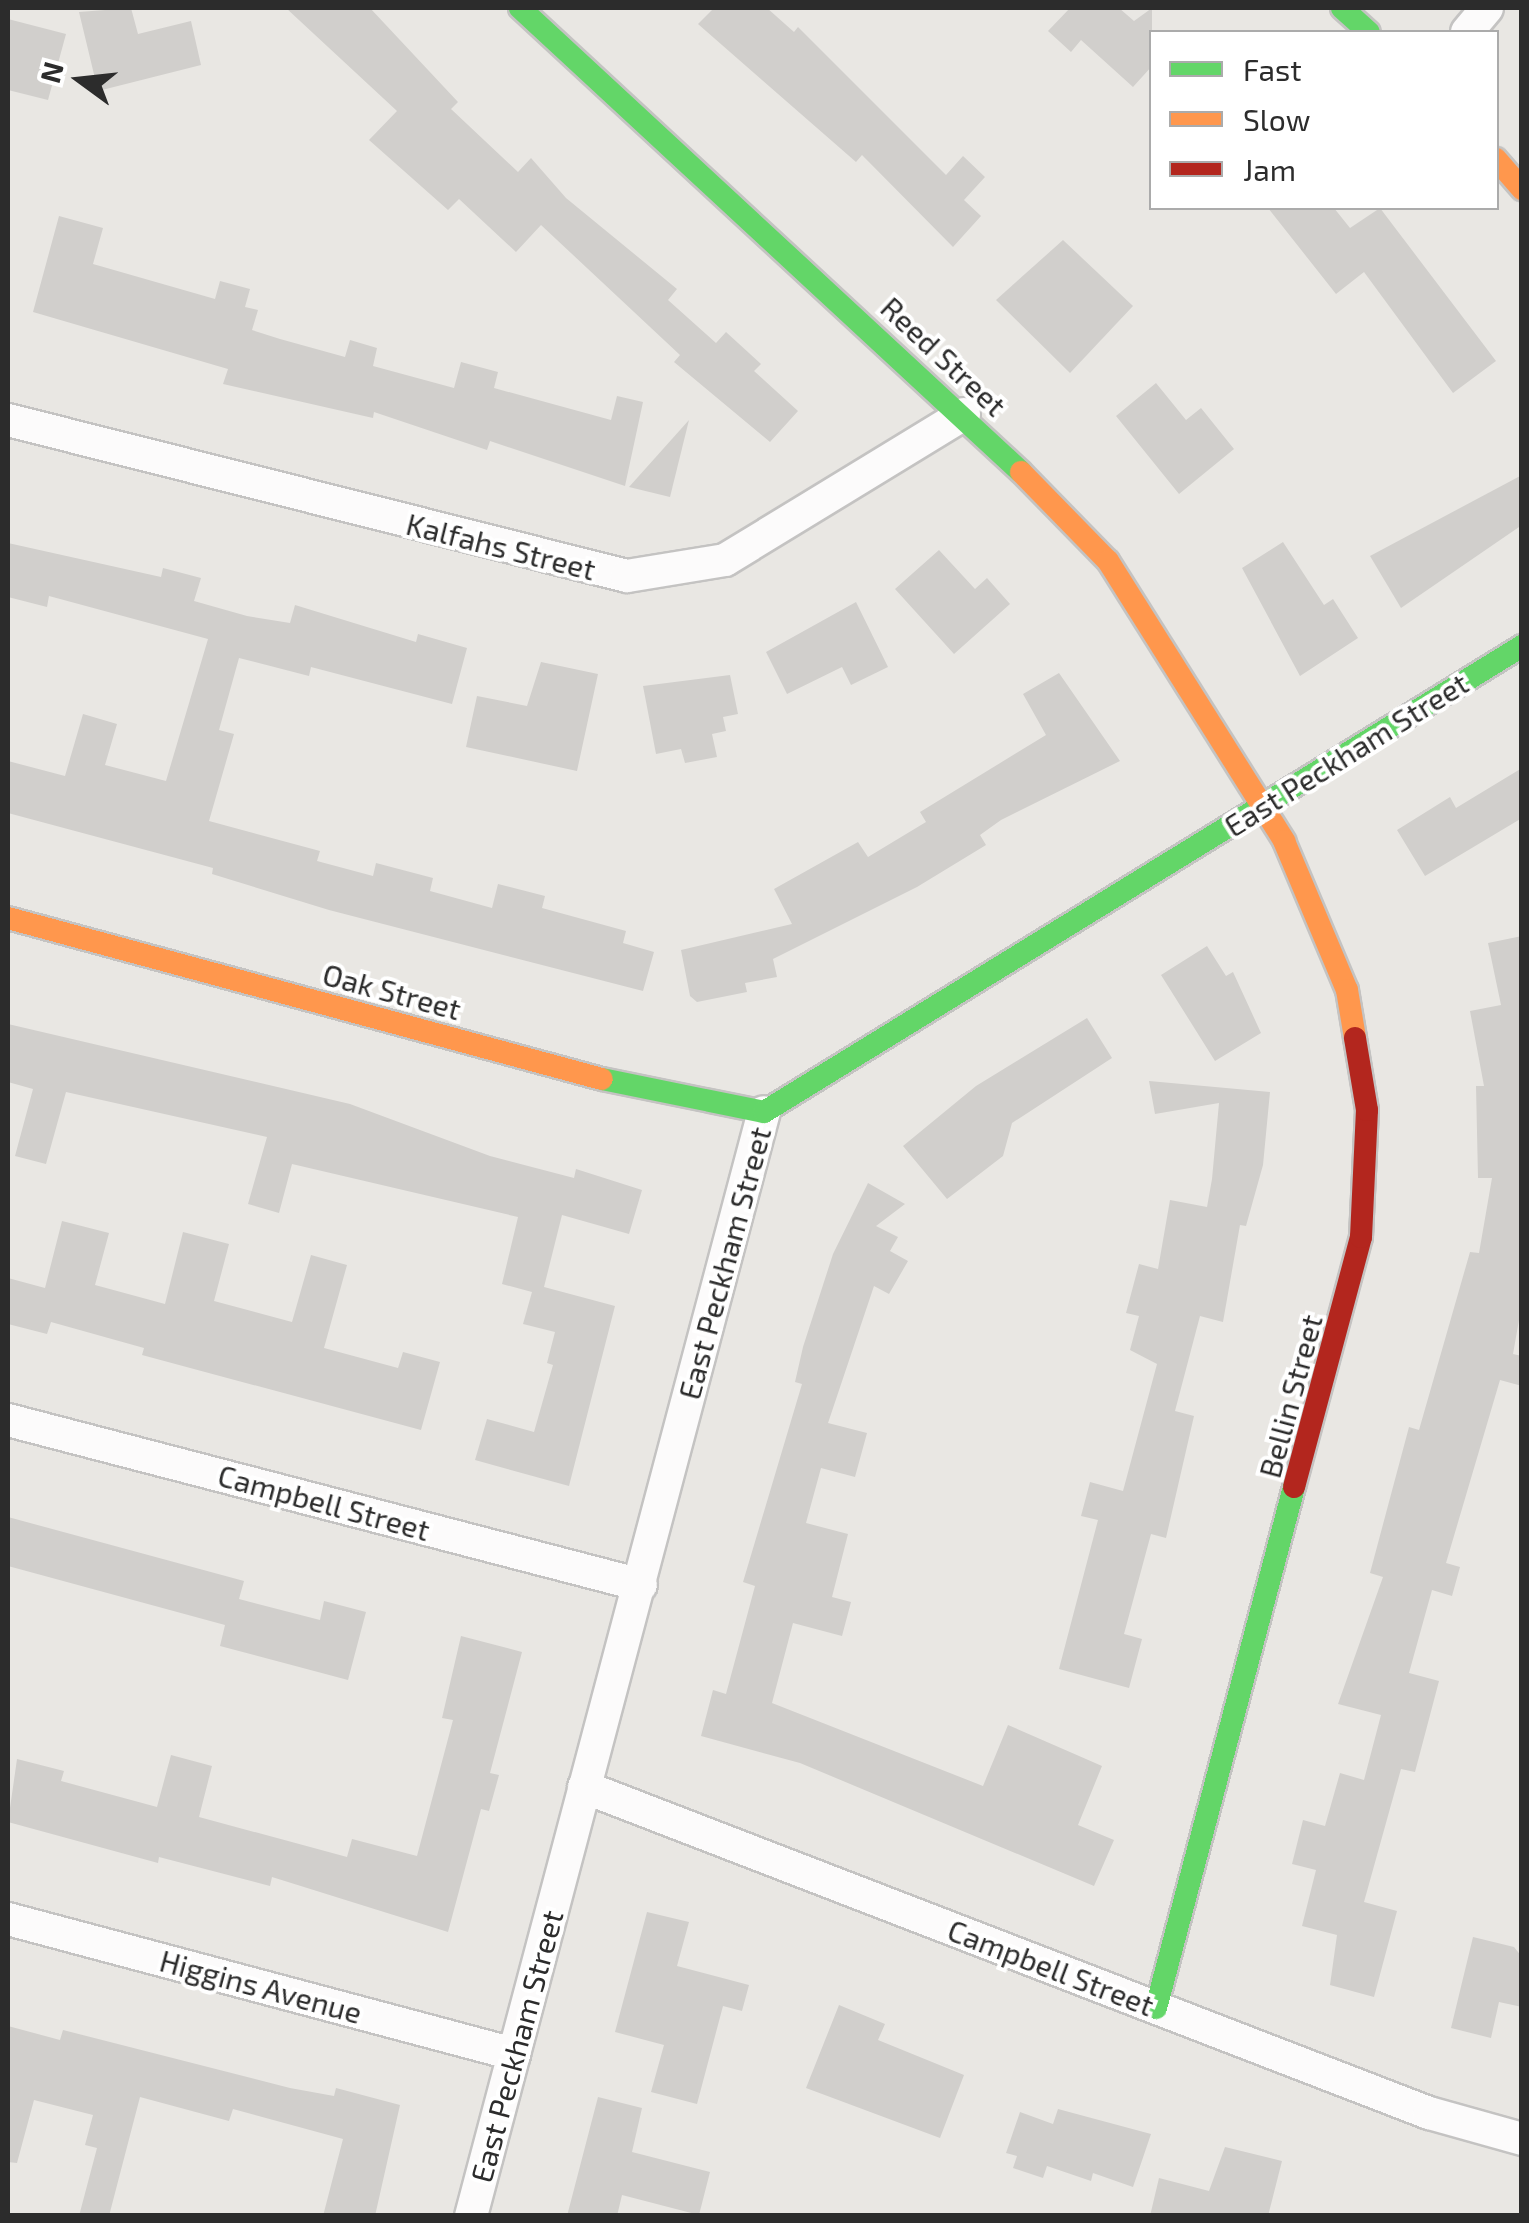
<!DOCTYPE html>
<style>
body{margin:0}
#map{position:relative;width:1529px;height:2223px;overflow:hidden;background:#e9e7e3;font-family:"Exo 2",sans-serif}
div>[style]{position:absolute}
.building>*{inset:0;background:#d1cfcc}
.roads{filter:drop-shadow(2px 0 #c4c3c2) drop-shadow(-2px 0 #c4c3c2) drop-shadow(0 2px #c4c3c2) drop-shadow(0 -2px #c4c3c2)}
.street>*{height:32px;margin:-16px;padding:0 16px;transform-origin:16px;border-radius:16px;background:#fcfbfb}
.fast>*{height:22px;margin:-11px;padding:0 11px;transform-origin:11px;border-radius:11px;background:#63d668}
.slow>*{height:22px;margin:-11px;padding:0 11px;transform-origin:11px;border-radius:11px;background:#ff974d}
.jam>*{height:22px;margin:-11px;padding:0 11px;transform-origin:11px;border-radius:11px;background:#b3261e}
span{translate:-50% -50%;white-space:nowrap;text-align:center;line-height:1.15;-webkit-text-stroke:8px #fff;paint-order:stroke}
.street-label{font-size:30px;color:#2c2c2c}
.frame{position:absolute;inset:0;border:10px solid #2c2c2c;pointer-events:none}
.legend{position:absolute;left:1149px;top:30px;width:350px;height:180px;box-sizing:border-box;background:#fff;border:2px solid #ababab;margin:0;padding:12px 18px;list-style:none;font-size:30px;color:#2c2c2c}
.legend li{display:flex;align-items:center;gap:20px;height:50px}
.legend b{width:50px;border:2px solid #ababab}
.north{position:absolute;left:30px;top:30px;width:100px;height:100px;-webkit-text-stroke:8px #fff;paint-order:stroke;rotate:285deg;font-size:28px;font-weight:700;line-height:40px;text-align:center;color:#2c2c2c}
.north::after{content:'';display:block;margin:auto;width:35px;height:45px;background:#2c2c2c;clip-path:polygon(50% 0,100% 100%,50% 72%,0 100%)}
</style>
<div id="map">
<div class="building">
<i style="clip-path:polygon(131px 8px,138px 34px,191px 21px,201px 65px,98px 91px,79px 12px)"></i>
<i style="clip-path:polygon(286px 8px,370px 8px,458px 102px,451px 109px,518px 172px,531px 158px,566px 198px,677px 289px,668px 300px,716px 343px,726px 332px,761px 364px,754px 371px,798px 411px,770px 442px,674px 362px,680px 355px,541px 225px,516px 252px,459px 199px,448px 210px,369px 140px,397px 111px)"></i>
<i style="clip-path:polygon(714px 8px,767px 8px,794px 32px,798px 27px,946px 175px,963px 156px,985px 177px,964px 200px,981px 216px,953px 247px,862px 155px,856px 162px,698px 24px)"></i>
<i style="clip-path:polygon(1070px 8px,1119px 8px,1134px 21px,1152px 8px,1152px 66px,1133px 87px,1081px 40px,1071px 52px,1048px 31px)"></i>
<i style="clip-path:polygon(8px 19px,66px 34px,48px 100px,8px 90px)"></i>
<i style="clip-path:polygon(1268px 208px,1334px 208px,1350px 228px,1380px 208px,1496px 361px,1453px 393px,1364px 272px,1336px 294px)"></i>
<i style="clip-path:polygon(59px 216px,103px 228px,93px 264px,215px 299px,220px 281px,250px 289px,245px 307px,258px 310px,252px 330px,280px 339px,345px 357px,350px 340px,377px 348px,373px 366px,454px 388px,461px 362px,498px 372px,494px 388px,611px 420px,617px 396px,643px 402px,625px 486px,490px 441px,487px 450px,374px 412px,373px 418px,223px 384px,228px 369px,33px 312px)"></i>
<i style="clip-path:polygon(1063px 240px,1133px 306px,1070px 373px,996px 300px)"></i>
<i style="clip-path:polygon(1156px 383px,1186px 420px,1201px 408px,1234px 449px,1179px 494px,1116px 416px)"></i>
<i style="clip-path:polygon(689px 420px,670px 497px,629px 487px)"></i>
<i style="clip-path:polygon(1522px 475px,1522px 525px,1401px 608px,1370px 556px)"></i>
<i style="clip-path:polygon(1283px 542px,1324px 605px,1333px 599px,1358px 638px,1300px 676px,1242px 568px)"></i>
<i style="clip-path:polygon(8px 543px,161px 577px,163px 568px,201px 578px,194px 601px,247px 616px,290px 623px,295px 605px,416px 642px,418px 634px,467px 648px,452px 704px,311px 667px,309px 676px,239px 658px,219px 730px,234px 734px,209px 821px,320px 851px,317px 861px,373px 876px,376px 863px,433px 878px,430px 891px,492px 908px,498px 884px,545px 896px,542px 908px,626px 931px,623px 943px,654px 952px,643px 991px,329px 910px,212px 874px,213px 868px,8px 813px,8px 761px,65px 776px,83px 714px,117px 724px,105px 765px,166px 781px,208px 639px,49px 596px,47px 607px,8px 597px)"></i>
<i style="clip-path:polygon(939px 550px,975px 589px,987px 578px,1010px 604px,954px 654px,895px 589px)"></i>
<i style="clip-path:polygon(856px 602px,888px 667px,851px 685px,842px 667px,787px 694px,766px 652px)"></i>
<i style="clip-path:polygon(541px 662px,598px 674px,577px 771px,466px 747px,477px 696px,527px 706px)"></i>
<i style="clip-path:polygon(1059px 673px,1120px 761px,1001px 820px,980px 835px,986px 845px,917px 887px,773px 959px,777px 977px,745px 983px,747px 992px,697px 1002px,690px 996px,681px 950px,792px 924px,774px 889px,858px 842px,868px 857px,926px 822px,920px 812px,1046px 735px,1023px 694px)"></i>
<i style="clip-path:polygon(730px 675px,738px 714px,723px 717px,726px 731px,712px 734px,717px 757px,685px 763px,681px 749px,656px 754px,643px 686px)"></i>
<i style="clip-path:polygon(1522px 768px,1522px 818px,1425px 876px,1397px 830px,1450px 797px,1456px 808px)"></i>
<i style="clip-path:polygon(1522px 936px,1522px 1303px,1513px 1354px,1522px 1356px,1522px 1386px,1500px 1380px,1446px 1563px,1460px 1567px,1452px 1596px,1432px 1590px,1409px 1673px,1439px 1681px,1415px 1772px,1401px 1769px,1364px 1902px,1397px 1911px,1374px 1997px,1330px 1985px,1337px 1935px,1302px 1926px,1316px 1870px,1292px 1864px,1303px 1820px,1325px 1826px,1340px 1773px,1364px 1780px,1381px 1715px,1338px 1704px,1383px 1577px,1370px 1573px,1409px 1427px,1419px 1430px,1470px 1252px,1479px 1253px,1492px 1178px,1478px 1178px,1476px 1086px,1484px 1086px,1470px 1011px,1501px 1005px,1488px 943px)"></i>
<i style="clip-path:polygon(1207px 946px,1226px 976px,1233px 972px,1261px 1033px,1215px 1061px,1161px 975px)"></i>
<i style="clip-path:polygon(1087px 1018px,1112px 1058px,1012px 1123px,1003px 1156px,947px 1199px,903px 1146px,976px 1086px)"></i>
<i style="clip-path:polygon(8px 1024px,350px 1104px,490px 1156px,574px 1178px,576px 1169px,642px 1190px,629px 1234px,562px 1215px,544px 1287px,615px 1306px,569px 1486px,475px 1460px,487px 1419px,534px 1432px,553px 1365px,547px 1363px,555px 1332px,523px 1324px,532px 1292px,502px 1284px,518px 1217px,292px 1164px,279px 1213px,248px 1204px,267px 1137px,66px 1092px,46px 1164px,15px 1156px,33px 1089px,8px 1082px)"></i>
<i style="clip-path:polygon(1149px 1081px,1270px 1092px,1263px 1165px,1246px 1226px,1240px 1225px,1223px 1322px,1200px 1316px,1175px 1411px,1194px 1416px,1166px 1538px,1151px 1534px,1124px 1634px,1142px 1639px,1129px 1688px,1059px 1669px,1098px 1520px,1081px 1516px,1090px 1482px,1123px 1491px,1157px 1364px,1130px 1350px,1139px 1316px,1126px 1313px,1139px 1264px,1158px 1269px,1170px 1200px,1207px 1207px,1212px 1179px,1219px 1103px,1155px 1114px)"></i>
<i style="clip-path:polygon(868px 1183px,905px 1204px,876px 1226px,898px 1237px,890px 1251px,908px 1261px,889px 1294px,874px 1286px,828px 1423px,867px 1433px,855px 1477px,821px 1468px,806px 1523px,848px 1534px,832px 1597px,851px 1602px,842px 1636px,793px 1623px,772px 1703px,983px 1786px,1008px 1725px,1102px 1766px,1078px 1825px,1114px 1840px,1094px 1886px,800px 1763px,701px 1736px,713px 1690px,726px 1694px,755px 1586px,743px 1582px,802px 1384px,795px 1382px,803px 1347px,833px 1254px)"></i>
<i style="clip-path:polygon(62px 1221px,109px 1233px,95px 1285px,165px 1304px,183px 1232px,229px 1244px,214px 1301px,292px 1322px,311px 1255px,347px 1265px,324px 1348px,398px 1368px,403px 1352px,440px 1362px,421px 1430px,142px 1355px,144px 1348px,51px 1322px,47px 1334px,8px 1324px,8px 1278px,45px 1288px)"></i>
<i style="clip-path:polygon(8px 1517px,244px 1581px,239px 1599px,320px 1620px,324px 1601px,366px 1612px,348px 1680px,220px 1646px,225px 1625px,8px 1566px)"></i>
<i style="clip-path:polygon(461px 1636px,522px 1652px,490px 1773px,499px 1775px,489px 1811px,481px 1809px,448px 1932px,272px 1877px,270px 1886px,159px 1857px,158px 1863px,8px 1822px,17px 1759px,64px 1771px,61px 1781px,157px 1807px,171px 1755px,212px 1766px,199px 1817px,347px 1857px,352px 1839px,417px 1856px,453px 1720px,442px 1718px)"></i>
<i style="clip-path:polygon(647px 1912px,689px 1922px,677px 1966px,749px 1985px,742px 2011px,723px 2006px,697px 2104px,651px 2092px,664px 2045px,615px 2032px)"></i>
<i style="clip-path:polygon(1473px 1937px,1514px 1947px,1522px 1957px,1522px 2007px,1499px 2002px,1491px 2038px,1451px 2028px)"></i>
<i style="clip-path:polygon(839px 2005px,885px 2024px,878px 2040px,964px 2075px,940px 2138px,806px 2088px)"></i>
<i style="clip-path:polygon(8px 2026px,60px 2040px,63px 2030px,290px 2088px,334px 2096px,336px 2088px,400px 2105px,375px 2216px,323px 2216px,343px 2139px,233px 2109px,229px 2121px,140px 2097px,109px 2216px,79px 2216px,97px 2148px,85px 2145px,93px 2115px,34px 2100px,17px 2163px,8px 2162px)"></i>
<i style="clip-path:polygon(598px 2097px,642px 2108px,632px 2152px,710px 2172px,699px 2215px,622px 2195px,617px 2216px,567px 2216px)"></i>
<i style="clip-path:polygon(1058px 2109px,1151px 2134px,1133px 2187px,1093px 2173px,1091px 2181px,1047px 2166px,1043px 2178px,1013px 2168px,1017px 2156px,1006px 2153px,1020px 2112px,1053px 2124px)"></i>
<i style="clip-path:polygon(1225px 2147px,1282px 2161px,1268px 2216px,1150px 2216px,1159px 2178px,1209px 2191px)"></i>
</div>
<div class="roads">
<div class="street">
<i style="left:1467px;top:32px;width:31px;rotate:-50deg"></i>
<i style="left:8px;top:420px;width:638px;rotate:14.15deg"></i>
<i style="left:627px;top:576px;width:99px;rotate:-9.3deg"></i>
<i style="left:725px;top:560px;width:280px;rotate:-31.4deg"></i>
<i style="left:8px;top:1420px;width:654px;rotate:14.61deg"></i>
<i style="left:584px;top:1787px;width:906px;rotate:21.1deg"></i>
<i style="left:1429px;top:2113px;width:97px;rotate:15.6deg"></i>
<i style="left:8px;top:1919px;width:524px;rotate:14.94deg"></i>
<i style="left:471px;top:2216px;width:1142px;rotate:-75.14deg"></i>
</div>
<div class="fast">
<i style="left:520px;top:8px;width:683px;rotate:42.8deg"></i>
<i style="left:1342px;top:8px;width:36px;rotate:42deg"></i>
<i style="left:602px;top:1079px;width:165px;rotate:11.5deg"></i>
<i style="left:764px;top:1112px;width:890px;rotate:-31.58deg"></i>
<i style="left:1156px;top:2008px;width:539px;rotate:-75.16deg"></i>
</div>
<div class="slow">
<i style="left:1496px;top:159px;width:40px;rotate:49deg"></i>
<i style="left:1021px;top:472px;width:124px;rotate:45.7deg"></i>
<i style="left:1108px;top:561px;width:331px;rotate:57.8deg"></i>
<i style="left:1284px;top:841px;width:162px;rotate:67.1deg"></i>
<i style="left:1347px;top:990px;width:49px;rotate:80.5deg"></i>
<i style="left:8px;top:918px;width:615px;rotate:15.17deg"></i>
</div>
<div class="jam">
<i style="left:1294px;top:1487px;width:259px;rotate:-75deg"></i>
<i style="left:1361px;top:1237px;width:127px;rotate:-87.3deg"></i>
<i style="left:1367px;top:1110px;width:73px;rotate:-99.5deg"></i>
</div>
</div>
<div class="street-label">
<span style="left:944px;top:356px;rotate:43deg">Reed Street</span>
<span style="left:501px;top:546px;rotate:14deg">Kalfahs Street</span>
<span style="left:1346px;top:754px;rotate:-32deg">East Peckham Street</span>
<span style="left:392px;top:991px;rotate:15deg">Oak Street</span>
<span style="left:724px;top:1263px;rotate:-75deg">East Peckham Street</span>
<span style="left:1290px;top:1396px;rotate:-75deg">Bellin Street</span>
<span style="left:324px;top:1502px;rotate:15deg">Campbell Street</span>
<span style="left:1051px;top:1967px;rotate:21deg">Campbell Street</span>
<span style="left:261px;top:1986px;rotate:15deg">Higgins Avenue</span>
<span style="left:516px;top:2046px;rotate:-75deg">East Peckham Street</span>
</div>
<div class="frame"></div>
<ul class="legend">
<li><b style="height:12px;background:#63d668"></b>Fast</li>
<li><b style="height:12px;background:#ff974d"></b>Slow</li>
<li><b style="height:12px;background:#b3261e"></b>Jam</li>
</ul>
<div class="north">N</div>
</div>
